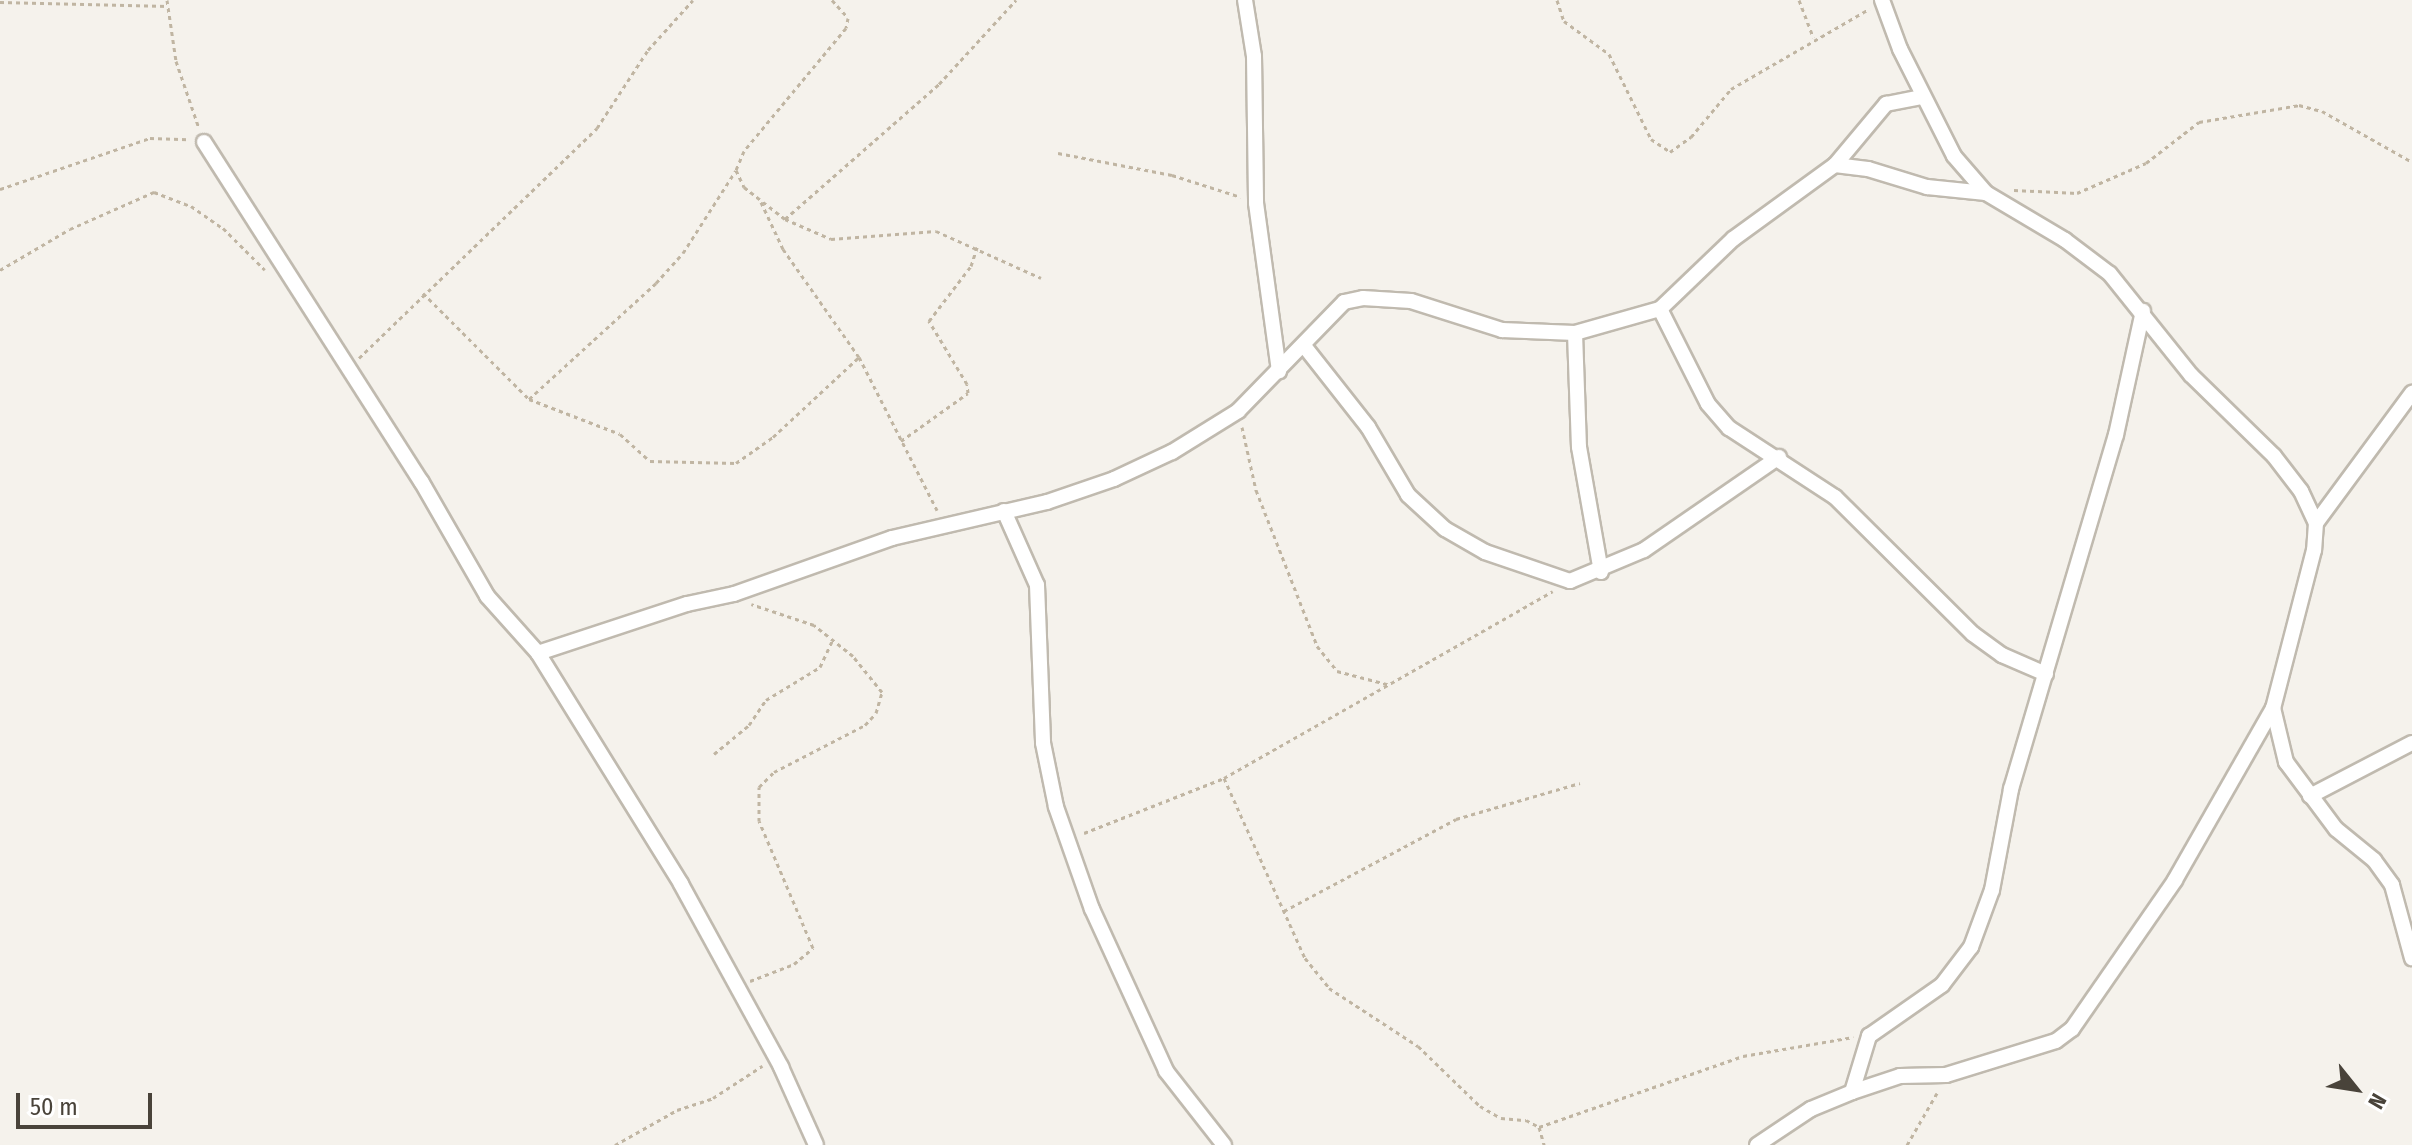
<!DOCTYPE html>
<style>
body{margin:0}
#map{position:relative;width:2412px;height:1145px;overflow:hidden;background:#f5f2ec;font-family:"Fira Sans Condensed",sans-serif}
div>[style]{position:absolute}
.path>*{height:3px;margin-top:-1.5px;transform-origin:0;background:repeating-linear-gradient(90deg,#c0b5a2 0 4px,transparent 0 8px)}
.roads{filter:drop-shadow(2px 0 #c0baaf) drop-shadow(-2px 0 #c0baaf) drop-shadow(0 2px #c0baaf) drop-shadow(0 -2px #c0baaf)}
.street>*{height:14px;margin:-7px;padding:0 7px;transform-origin:7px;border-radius:7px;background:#fff}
span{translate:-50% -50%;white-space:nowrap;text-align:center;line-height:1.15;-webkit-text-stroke:8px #fff;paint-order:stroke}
.north{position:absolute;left:2316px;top:1049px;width:80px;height:80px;-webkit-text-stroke:6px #fff;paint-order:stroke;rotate:120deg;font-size:22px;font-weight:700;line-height:32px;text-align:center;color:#49433a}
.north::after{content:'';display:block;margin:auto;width:28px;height:36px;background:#49433a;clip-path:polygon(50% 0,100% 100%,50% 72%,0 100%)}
.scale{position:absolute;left:16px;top:1093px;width:136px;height:36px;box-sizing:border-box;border:4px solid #49433a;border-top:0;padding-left:10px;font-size:24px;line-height:28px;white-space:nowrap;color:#49433a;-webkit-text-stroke:6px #fff;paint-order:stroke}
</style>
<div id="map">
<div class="path">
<i style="left:167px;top:0;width:62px;rotate:81.6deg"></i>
<i style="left:176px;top:61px;width:71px;rotate:71.1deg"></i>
<i style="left:832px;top:0;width:24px;rotate:48deg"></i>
<i style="left:848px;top:18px;width:10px;rotate:101deg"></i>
<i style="left:846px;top:28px;width:160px;rotate:129.7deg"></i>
<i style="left:744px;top:151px;width:21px;rotate:113deg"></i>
<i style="left:736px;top:170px;width:19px;rotate:65deg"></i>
<i style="left:744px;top:187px;width:52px;rotate:38deg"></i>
<i style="left:785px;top:219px;width:50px;rotate:23.5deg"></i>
<i style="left:831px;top:239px;width:105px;rotate:-4.4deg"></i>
<i style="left:936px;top:231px;width:115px;rotate:24.1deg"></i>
<i style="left:1557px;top:0;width:22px;rotate:72deg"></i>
<i style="left:1564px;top:21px;width:56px;rotate:36.3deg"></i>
<i style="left:1609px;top:54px;width:95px;rotate:63.7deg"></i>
<i style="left:1651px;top:139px;width:23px;rotate:34deg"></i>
<i style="left:1670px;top:152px;width:26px;rotate:-36deg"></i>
<i style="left:1691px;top:137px;width:62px;rotate:-50.2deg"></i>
<i style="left:1731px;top:89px;width:160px;rotate:-30.1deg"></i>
<i style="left:1799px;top:0;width:40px;rotate:69deg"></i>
<i style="left:0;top:2px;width:168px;rotate:1.4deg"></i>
<i style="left:1058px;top:153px;width:116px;rotate:10.9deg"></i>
<i style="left:1172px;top:175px;width:72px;rotate:17.7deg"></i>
<i style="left:0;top:189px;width:158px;rotate:-18.8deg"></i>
<i style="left:150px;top:138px;width:38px;rotate:2deg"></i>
<i style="left:2014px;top:190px;width:63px;rotate:2.7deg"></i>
<i style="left:2077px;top:193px;width:75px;rotate:-23.5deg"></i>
<i style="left:2146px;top:163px;width:67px;rotate:-37.7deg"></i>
<i style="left:2199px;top:122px;width:101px;rotate:-9.6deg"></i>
<i style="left:2299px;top:105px;width:24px;rotate:15deg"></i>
<i style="left:2322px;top:111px;width:103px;rotate:29.5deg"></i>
<i style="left:761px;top:202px;width:52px;rotate:64.9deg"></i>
<i style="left:783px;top:249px;width:132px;rotate:54.9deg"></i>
<i style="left:859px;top:357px;width:172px;rotate:63deg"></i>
<i style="left:785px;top:219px;width:205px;rotate:-41.2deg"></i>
<i style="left:939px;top:84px;width:114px;rotate:-47.5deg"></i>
<i style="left:0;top:270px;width:81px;rotate:-30.4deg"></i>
<i style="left:70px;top:229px;width:92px;rotate:-23.8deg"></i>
<i style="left:154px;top:192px;width:40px;rotate:21deg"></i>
<i style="left:191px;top:206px;width:39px;rotate:35deg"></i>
<i style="left:223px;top:228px;width:59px;rotate:45deg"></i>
<i style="left:423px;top:293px;width:150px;rotate:45deg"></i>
<i style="left:529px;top:399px;width:97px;rotate:21deg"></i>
<i style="left:620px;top:434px;width:40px;rotate:42deg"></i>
<i style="left:650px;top:461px;width:86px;rotate:1.3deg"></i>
<i style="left:736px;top:463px;width:45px;rotate:-35.1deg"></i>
<i style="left:773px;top:437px;width:117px;rotate:-42.9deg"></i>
<i style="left:359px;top:358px;width:331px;rotate:-44deg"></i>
<i style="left:597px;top:128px;width:93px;rotate:-56.8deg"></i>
<i style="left:648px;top:50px;width:67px;rotate:-48deg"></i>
<i style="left:529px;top:399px;width:172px;rotate:-42.4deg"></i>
<i style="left:656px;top:283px;width:40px;rotate:-48deg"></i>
<i style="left:683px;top:253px;width:98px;rotate:-57.4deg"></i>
<i style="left:1242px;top:427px;width:65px;rotate:77.5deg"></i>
<i style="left:1256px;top:490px;width:168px;rotate:68.6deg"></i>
<i style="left:1317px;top:646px;width:32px;rotate:51deg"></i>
<i style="left:1337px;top:671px;width:55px;rotate:14.8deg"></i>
<i style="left:901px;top:441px;width:82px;rotate:-35.6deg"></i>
<i style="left:968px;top:393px;width:9px;rotate:-96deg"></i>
<i style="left:967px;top:384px;width:74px;rotate:-121.1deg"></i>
<i style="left:929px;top:321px;width:69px;rotate:-52.6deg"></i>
<i style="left:971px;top:266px;width:20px;rotate:-72deg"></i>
<i style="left:714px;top:754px;width:45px;rotate:-39.6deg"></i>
<i style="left:749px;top:725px;width:30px;rotate:-56deg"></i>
<i style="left:766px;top:700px;width:63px;rotate:-31.4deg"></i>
<i style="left:820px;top:667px;width:31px;rotate:-65deg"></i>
<i style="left:1224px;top:778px;width:197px;rotate:65.8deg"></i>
<i style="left:1305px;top:958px;width:38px;rotate:51deg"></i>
<i style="left:1329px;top:988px;width:106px;rotate:33.1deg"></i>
<i style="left:1418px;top:1046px;width:86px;rotate:44.1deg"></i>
<i style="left:1480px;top:1106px;width:24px;rotate:30deg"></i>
<i style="left:1501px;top:1118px;width:25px;rotate:5deg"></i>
<i style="left:1526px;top:1120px;width:15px;rotate:28deg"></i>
<i style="left:1539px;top:1127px;width:19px;rotate:74deg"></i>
<i style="left:1084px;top:833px;width:150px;rotate:-21.4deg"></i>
<i style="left:1224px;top:778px;width:378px;rotate:-29.6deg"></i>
<i style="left:1284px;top:911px;width:195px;rotate:-28.1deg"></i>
<i style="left:1456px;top:819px;width:129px;rotate:-16.2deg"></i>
<i style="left:750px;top:981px;width:47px;rotate:-21.1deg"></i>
<i style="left:794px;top:964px;width:25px;rotate:-40deg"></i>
<i style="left:813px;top:948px;width:138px;rotate:-113deg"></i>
<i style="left:759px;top:821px;width:34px;rotate:-90deg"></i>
<i style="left:759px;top:787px;width:21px;rotate:-45deg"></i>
<i style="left:774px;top:772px;width:102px;rotate:-27.3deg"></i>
<i style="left:865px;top:725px;width:16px;rotate:-47deg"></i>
<i style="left:876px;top:713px;width:22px;rotate:-74deg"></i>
<i style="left:882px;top:692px;width:46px;rotate:-128.9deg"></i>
<i style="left:853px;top:656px;width:50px;rotate:-141.5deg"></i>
<i style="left:814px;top:625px;width:66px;rotate:-161.6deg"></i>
<i style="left:1539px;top:1127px;width:216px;rotate:-19.2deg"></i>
<i style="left:1743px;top:1056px;width:112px;rotate:-9.8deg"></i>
<i style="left:615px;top:1145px;width:71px;rotate:-29.4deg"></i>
<i style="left:677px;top:1110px;width:38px;rotate:-18deg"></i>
<i style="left:713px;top:1098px;width:59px;rotate:-33.1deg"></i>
<i style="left:1907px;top:1145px;width:60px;rotate:-60deg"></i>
</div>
<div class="roads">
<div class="street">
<i style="left:1245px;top:0;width:57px;rotate:80.9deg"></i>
<i style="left:1254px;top:56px;width:147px;rotate:89.2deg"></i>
<i style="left:1256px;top:203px;width:170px;rotate:82.2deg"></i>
<i style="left:1882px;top:0;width:52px;rotate:69.8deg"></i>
<i style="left:1900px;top:49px;width:120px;rotate:63.2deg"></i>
<i style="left:1954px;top:156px;width:49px;rotate:49.1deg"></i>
<i style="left:1986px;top:193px;width:92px;rotate:30.7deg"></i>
<i style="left:2065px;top:240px;width:56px;rotate:37.1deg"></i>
<i style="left:2110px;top:274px;width:129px;rotate:51.3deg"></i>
<i style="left:2191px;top:375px;width:116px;rotate:44.3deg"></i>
<i style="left:2274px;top:456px;width:44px;rotate:52.4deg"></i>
<i style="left:2301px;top:491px;width:35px;rotate:65deg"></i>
<i style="left:2316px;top:523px;width:27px;rotate:94deg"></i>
<i style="left:2314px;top:550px;width:163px;rotate:104.5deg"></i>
<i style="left:2273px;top:708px;width:56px;rotate:76.5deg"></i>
<i style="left:2286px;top:762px;width:84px;rotate:53.3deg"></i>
<i style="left:2336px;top:829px;width:49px;rotate:39.2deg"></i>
<i style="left:2374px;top:860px;width:31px;rotate:54deg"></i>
<i style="left:2392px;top:885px;width:76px;rotate:74.7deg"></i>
<i style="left:204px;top:142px;width:403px;rotate:57.4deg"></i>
<i style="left:421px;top:481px;width:133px;rotate:60.1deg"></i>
<i style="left:487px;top:596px;width:76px;rotate:48.2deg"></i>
<i style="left:538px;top:653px;width:272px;rotate:58.2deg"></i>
<i style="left:681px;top:884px;width:209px;rotate:61.3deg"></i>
<i style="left:781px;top:1067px;width:85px;rotate:65.8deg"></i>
<i style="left:1835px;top:165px;width:80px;rotate:-50.1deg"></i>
<i style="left:1886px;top:104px;width:37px;rotate:-11deg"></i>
<i style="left:1660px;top:309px;width:106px;rotate:63.2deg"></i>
<i style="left:1708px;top:404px;width:32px;rotate:49deg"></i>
<i style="left:1729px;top:428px;width:126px;rotate:33.1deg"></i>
<i style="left:1835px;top:497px;width:194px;rotate:44.8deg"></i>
<i style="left:1973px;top:634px;width:36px;rotate:36deg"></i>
<i style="left:2002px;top:655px;width:48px;rotate:23.4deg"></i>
<i style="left:1575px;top:333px;width:114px;rotate:88deg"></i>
<i style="left:1579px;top:447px;width:127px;rotate:80deg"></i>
<i style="left:1305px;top:347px;width:102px;rotate:51.8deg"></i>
<i style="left:1368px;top:427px;width:79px;rotate:59.5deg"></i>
<i style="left:1408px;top:495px;width:50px;rotate:42.6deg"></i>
<i style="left:1445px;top:529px;width:46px;rotate:29.9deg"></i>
<i style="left:1485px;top:552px;width:90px;rotate:18.8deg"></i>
<i style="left:1570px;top:581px;width:80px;rotate:-22.7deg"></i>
<i style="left:1644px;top:550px;width:164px;rotate:-34.6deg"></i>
<i style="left:1004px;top:511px;width:81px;rotate:66deg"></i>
<i style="left:1037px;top:585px;width:158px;rotate:87.8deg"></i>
<i style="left:1043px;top:743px;width:65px;rotate:78.5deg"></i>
<i style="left:1056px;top:807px;width:108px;rotate:70.6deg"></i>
<i style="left:1092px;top:909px;width:178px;rotate:65.4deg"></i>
<i style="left:1166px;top:1071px;width:94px;rotate:51.9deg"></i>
<i style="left:2316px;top:523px;width:162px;rotate:-53.6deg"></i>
<i style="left:538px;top:653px;width:157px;rotate:-18.2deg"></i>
<i style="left:687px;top:604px;width:48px;rotate:-12deg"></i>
<i style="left:734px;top:594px;width:168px;rotate:-19.5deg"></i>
<i style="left:892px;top:538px;width:159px;rotate:-13.1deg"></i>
<i style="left:1047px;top:502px;width:71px;rotate:-18.9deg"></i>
<i style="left:1114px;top:479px;width:64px;rotate:-25deg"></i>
<i style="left:1172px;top:452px;width:78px;rotate:-31.8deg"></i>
<i style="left:1238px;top:411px;width:152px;rotate:-45.8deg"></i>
<i style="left:1344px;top:302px;width:19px;rotate:-12deg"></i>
<i style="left:1363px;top:298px;width:48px;rotate:3.6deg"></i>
<i style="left:1411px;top:301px;width:96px;rotate:17.7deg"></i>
<i style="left:1502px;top:330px;width:73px;rotate:2.4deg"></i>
<i style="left:1575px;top:333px;width:88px;rotate:-15.8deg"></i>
<i style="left:1660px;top:309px;width:101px;rotate:-43.8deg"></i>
<i style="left:1733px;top:239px;width:126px;rotate:-36deg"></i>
<i style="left:1835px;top:165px;width:33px;rotate:7deg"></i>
<i style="left:1868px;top:169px;width:62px;rotate:17deg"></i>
<i style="left:1927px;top:187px;width:59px;rotate:5.8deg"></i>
<i style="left:2310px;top:796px;width:115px;rotate:-27.5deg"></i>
<i style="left:1852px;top:1092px;width:59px;rotate:-73.1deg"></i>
<i style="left:1869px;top:1036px;width:89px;rotate:-34.9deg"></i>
<i style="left:1942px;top:985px;width:48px;rotate:-52.7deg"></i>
<i style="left:1971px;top:947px;width:61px;rotate:-69.8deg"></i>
<i style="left:1992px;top:890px;width:103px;rotate:-79.3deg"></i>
<i style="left:2011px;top:789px;width:369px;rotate:-73.5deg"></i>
<i style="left:2116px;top:435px;width:127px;rotate:-77.7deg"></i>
<i style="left:1757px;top:1145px;width:65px;rotate:-33.7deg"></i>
<i style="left:1811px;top:1109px;width:44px;rotate:-22.5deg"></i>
<i style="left:1852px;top:1092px;width:51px;rotate:-18.4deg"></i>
<i style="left:1900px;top:1076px;width:46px;rotate:-1.2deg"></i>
<i style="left:1946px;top:1075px;width:115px;rotate:-17.2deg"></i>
<i style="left:2056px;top:1041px;width:20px;rotate:-37deg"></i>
<i style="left:2072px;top:1029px;width:181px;rotate:-55.3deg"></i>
<i style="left:2175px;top:880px;width:198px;rotate:-60.3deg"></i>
</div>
</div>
<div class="north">N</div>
<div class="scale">50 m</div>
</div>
